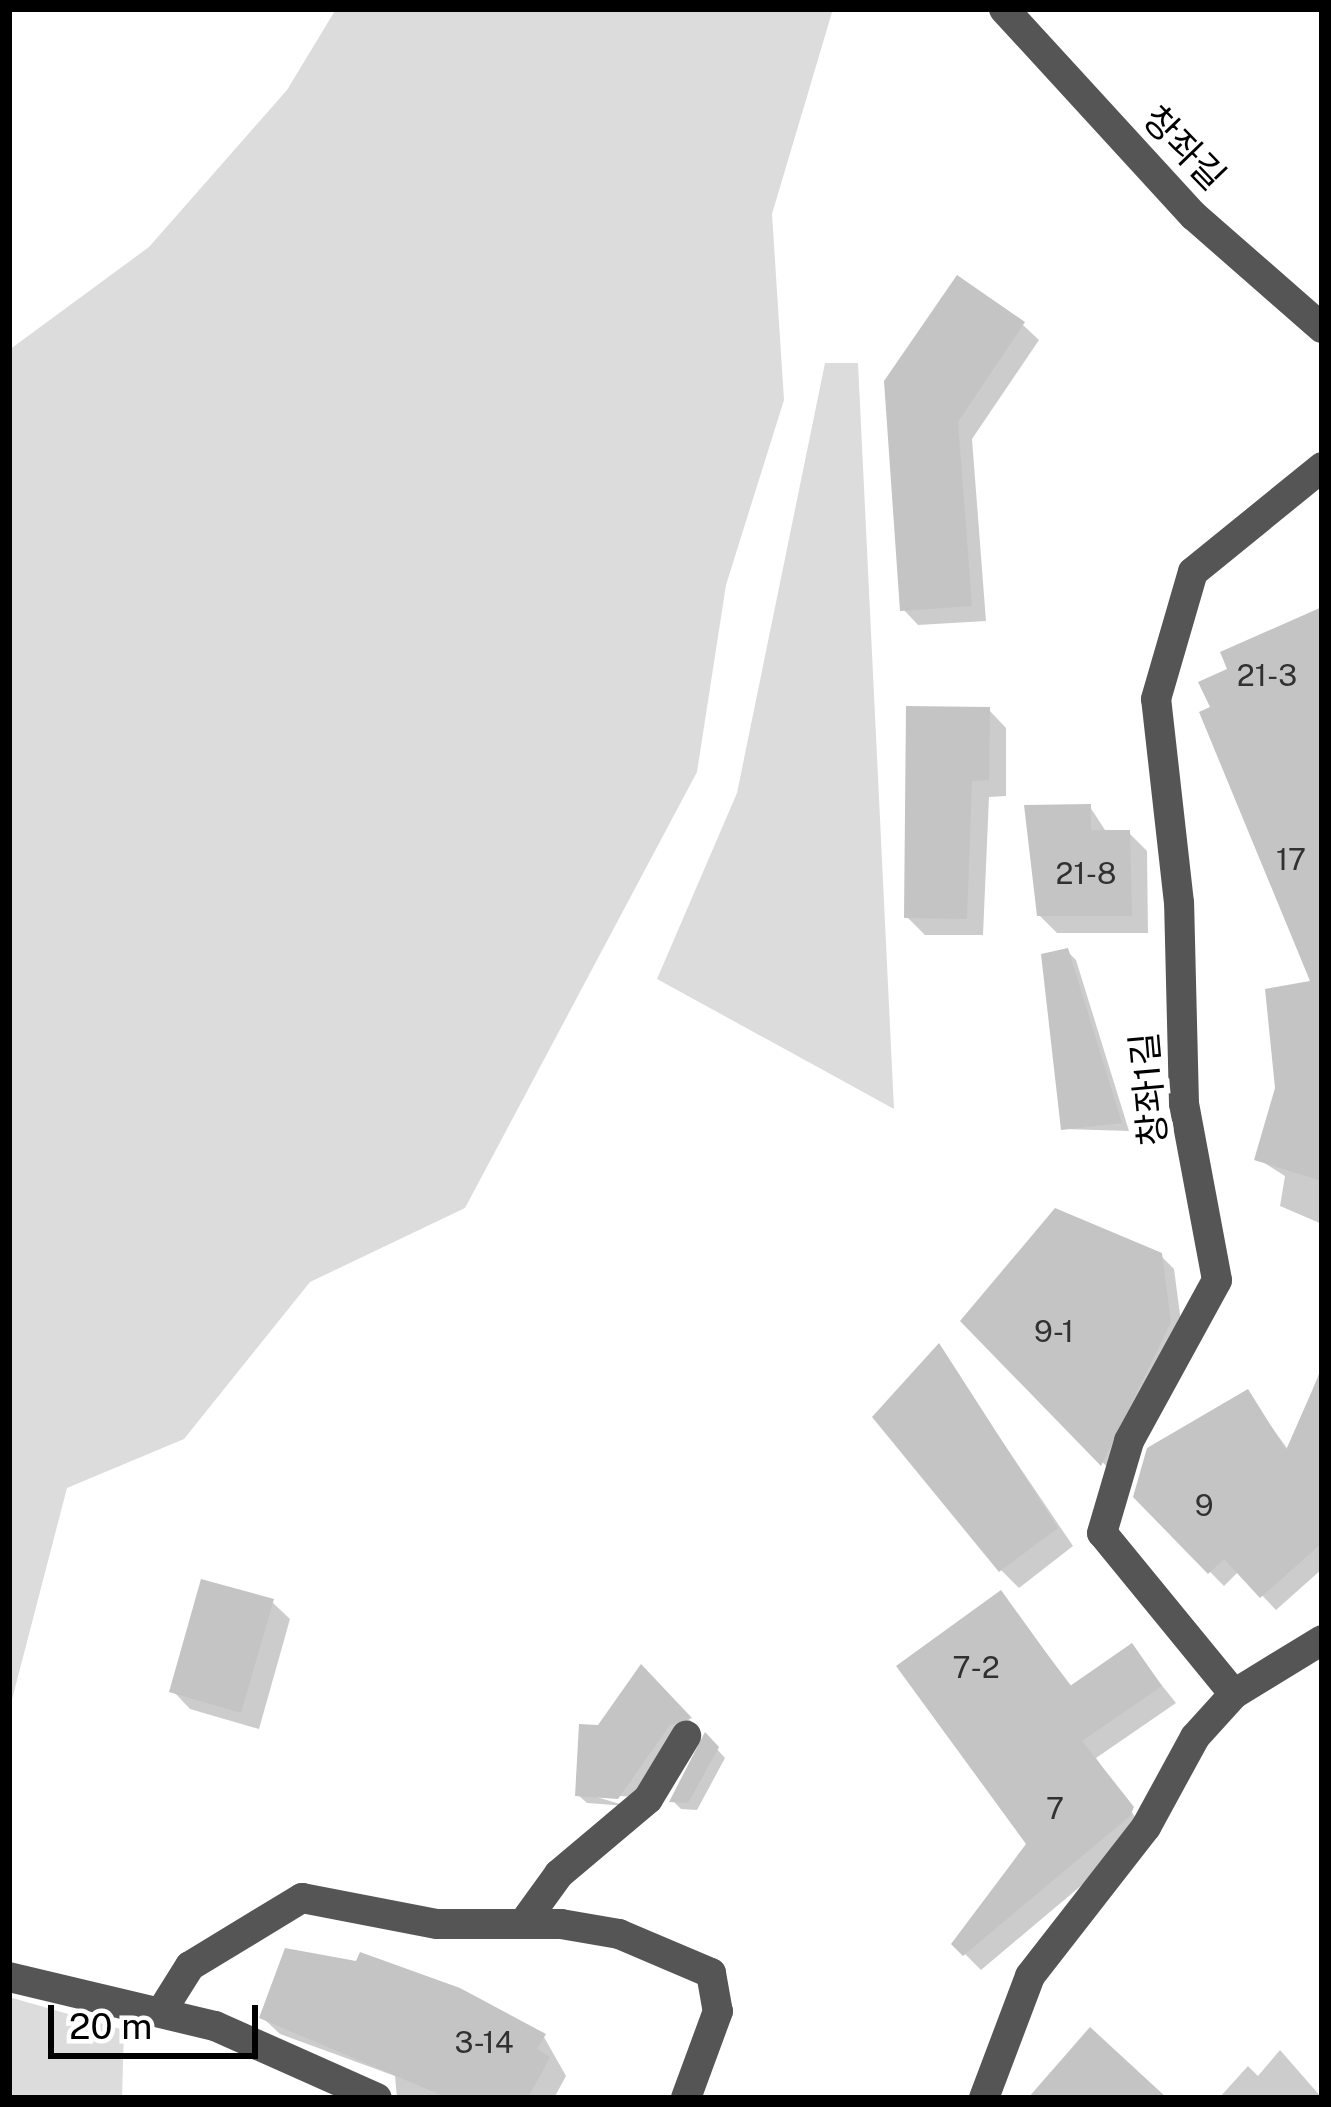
<!DOCTYPE html>
<meta charset="utf-8">
<style>
body{margin:0}
#map{position:relative;width:1331px;height:2107px;overflow:hidden;background:#fff;font-family:"Public Sans","Noto Sans KR",sans-serif}
div>[style]{position:absolute}
.green>*{inset:0;background:#dcdcdc}
.shadow>*{inset:0;background:#0003}
.building>*{inset:0;background:#c4c4c4}
.minor>*{height:30px;margin:-15px;padding:0 15px;transform-origin:15px;border-radius:15px;background:#555}
span{translate:-50% -50%;white-space:nowrap;text-align:center;line-height:1.15;-webkit-text-stroke:12px #fff;paint-order:stroke}
.number-label{font-size:30px;color:#313131}
.number-label span{-webkit-text-stroke-width:0}
.street-label{font-size:36px;color:#000}
.frame{position:absolute;inset:0;border:12px solid #000;pointer-events:none}
.scale{position:absolute;left:48px;top:2005px;width:210px;height:54px;box-sizing:border-box;border:6px solid #000;border-top:0;padding-left:15px;font-size:36px;line-height:42px;white-space:nowrap;color:#000;-webkit-text-stroke:9px #fff;paint-order:stroke}
</style>
<div id="map">
<div class="green">
<i style="clip-path:polygon(336px 9px,833px 9px,772px 214px,784px 400px,726px 585px,697px 772px,465px 1208px,310px 1282px,184px 1439px,67px 1488px,9px 1711px,9px 350px,149px 247px,287px 90px)"></i>
<i style="clip-path:polygon(825px 363px,858px 363px,894px 1109px,657px 979px,737px 793px)"></i>
<i style="clip-path:polygon(9px 1997px,124px 2030px,122px 2098px,9px 2098px)"></i>
</div>
<div class="shadow">
<i style="clip-path:polygon(1023px 325px,1039px 340px,972px 439px,986px 621px,918px 625px,903px 609px,887px 382px)"></i>
<i style="clip-path:polygon(989px 710px,1006px 728px,1006px 796px,989px 797px,983px 935px,925px 935px,907px 917px)"></i>
<i style="clip-path:polygon(1090px 807px,1107px 833px,1129px 833px,1147px 851px,1148px 933px,1057px 933px,1039px 915px)"></i>
<i style="clip-path:polygon(1067px 951px,1076px 960px,1129px 1131px,1064px 1129px)"></i>
<i style="clip-path:polygon(1322px 987px,1322px 1224px,1280px 1206px,1285px 1176px,1258px 1159px)"></i>
<i style="clip-path:polygon(1160px 1255px,1174px 1269px,1183px 1337px,1116px 1476px,964px 1321px)"></i>
<i style="clip-path:polygon(939px 1348px,1073px 1546px,1019px 1588px,1001px 1570px)"></i>
<i style="clip-path:polygon(1322px 1366px,1322px 1569px,1276px 1610px,1239px 1571px,1224px 1586px,1136px 1497px,1247px 1393px,1289px 1451px)"></i>
<i style="clip-path:polygon(1001px 1594px,1073px 1688px,1131px 1647px,1176px 1703px,1096px 1758px,1145px 1832px,981px 1970px,955px 1944px,1030px 1844px)"></i>
<i style="clip-path:polygon(272px 1602px,290px 1619px,259px 1729px,190px 1709px,173px 1691px)"></i>
<i style="clip-path:polygon(642px 1668px,696px 1727px,633px 1797px,583px 1793px,627px 1806px,587px 1803px,578px 1795px)"></i>
<i style="clip-path:polygon(707px 1738px,725px 1758px,697px 1810px,681px 1809px,673px 1801px)"></i>
<i style="clip-path:polygon(262px 2017px,544px 2037px,566px 2076px,554px 2098px,397px 2098px,395px 2076px,280px 2034px)"></i>
<i style="clip-path:polygon(1280px 2050px,1322px 2098px,1219px 2098px,1248px 2066px,1258px 2076px)"></i>
</div>
<div class="building">
<i style="clip-path:polygon(957px 275px,1025px 322px,958px 422px,972px 606px,900px 611px,884px 381px)"></i>
<i style="clip-path:polygon(1322px 607px,1322px 1181px,1254px 1160px,1275px 1088px,1265px 989px,1310px 981px,1199px 712px,1210px 707px,1198px 682px,1227px 669px,1220px 652px)"></i>
<i style="clip-path:polygon(906px 706px,990px 707px,989px 780px,972px 781px,967px 919px,904px 918px)"></i>
<i style="clip-path:polygon(1091px 804px,1091px 830px,1130px 830px,1132px 916px,1037px 916px,1024px 805px)"></i>
<i style="clip-path:polygon(1068px 948px,1122px 1123px,1061px 1130px,1041px 954px)"></i>
<i style="clip-path:polygon(1055px 1208px,1162px 1253px,1171px 1322px,1101px 1466px,960px 1321px)"></i>
<i style="clip-path:polygon(939px 1343px,1058px 1528px,999px 1572px,872px 1417px)"></i>
<i style="clip-path:polygon(1322px 1368px,1322px 1543px,1260px 1598px,1224px 1559px,1208px 1574px,1133px 1497px,1147px 1448px,1248px 1389px,1286px 1450px)"></i>
<i style="clip-path:polygon(201px 1579px,274px 1599px,241px 1713px,169px 1692px)"></i>
<i style="clip-path:polygon(1001px 1590px,1070px 1686px,1132px 1643px,1162px 1686px,1082px 1741px,1134px 1807px,1130px 1816px,963px 1956px,951px 1944px,1026px 1844px,896px 1666px)"></i>
<i style="clip-path:polygon(641px 1664px,692px 1718px,670px 1725px,618px 1799px,575px 1796px,579px 1724px,598px 1725px)"></i>
<i style="clip-path:polygon(705px 1732px,719px 1747px,688px 1803px,669px 1802px)"></i>
<i style="clip-path:polygon(285px 1948px,356px 1961px,360px 1952px,460px 1988px,546px 2034px,537px 2049px,550px 2057px,528px 2098px,448px 2098px,259px 2018px)"></i>
<i style="clip-path:polygon(1090px 2027px,1167px 2098px,1028px 2098px)"></i>
</div>
<div class="minor">
<i style="left:1004px;top:9px;width:281px;rotate:47.5deg"></i>
<i style="left:1194px;top:216px;width:170px;rotate:41.2deg"></i>
<i style="left:1234px;top:1694px;width:208px;rotate:-129.3deg"></i>
<i style="left:1102px;top:1533px;width:96px;rotate:-73.6deg"></i>
<i style="left:1129px;top:1441px;width:183px;rotate:-61.3deg"></i>
<i style="left:1217px;top:1280px;width:179px;rotate:-100.6deg"></i>
<i style="left:1184px;top:1104px;width:201px;rotate:-91.4deg"></i>
<i style="left:1179px;top:903px;width:205px;rotate:-96.4deg"></i>
<i style="left:1156px;top:699px;width:132px;rotate:-73.8deg"></i>
<i style="left:1193px;top:572px;width:166px;rotate:-39.1deg"></i>
<i style="left:525px;top:1921px;width:58px;rotate:-54.1deg"></i>
<i style="left:559px;top:1874px;width:116px;rotate:-40.1deg"></i>
<i style="left:648px;top:1799px;width:74px;rotate:-58.9deg"></i>
<i style="left:9px;top:1977px;width:212px;rotate:13.4deg"></i>
<i style="left:215px;top:2026px;width:177px;rotate:24deg"></i>
<i style="left:163px;top:2009px;width:51px;rotate:-57.9deg"></i>
<i style="left:190px;top:1966px;width:131px;rotate:-31.3deg"></i>
<i style="left:302px;top:1898px;width:137px;rotate:10.9deg"></i>
<i style="left:437px;top:1924px;width:124px"></i>
<i style="left:561px;top:1924px;width:59px;rotate:9.8deg"></i>
<i style="left:619px;top:1934px;width:100px;rotate:23deg"></i>
<i style="left:711px;top:1973px;width:39px;rotate:80deg"></i>
<i style="left:718px;top:2011px;width:93px;rotate:110.2deg"></i>
<i style="left:984px;top:2098px;width:130px;rotate:-69.3deg"></i>
<i style="left:1030px;top:1976px;width:189px;rotate:-52.1deg"></i>
<i style="left:1146px;top:1827px;width:102px;rotate:-61.4deg"></i>
<i style="left:1195px;top:1737px;width:58px;rotate:-47.8deg"></i>
<i style="left:1234px;top:1694px;width:103px;rotate:-31.5deg"></i>
</div>
<div class="number-label">
<span style="left:1267px;top:675px">21-3</span>
<span style="left:1291px;top:859px">17</span>
<span style="left:1086px;top:873px">21-8</span>
<span style="left:1054px;top:1331px">9-1</span>
<span style="left:1204px;top:1505px">9</span>
<span style="left:976px;top:1667px">7-2</span>
<span style="left:1055px;top:1808px">7</span>
<span style="left:484px;top:2042px">3-14</span>
</div>
<div class="street-label">
<span style="left:1184px;top:148px;rotate:46deg">창좌길</span>
<span style="left:1149px;top:1089px;rotate:-95deg">창좌1길</span>
</div>
<div class="frame"></div>
<div class="scale">20 m</div>
</div>
